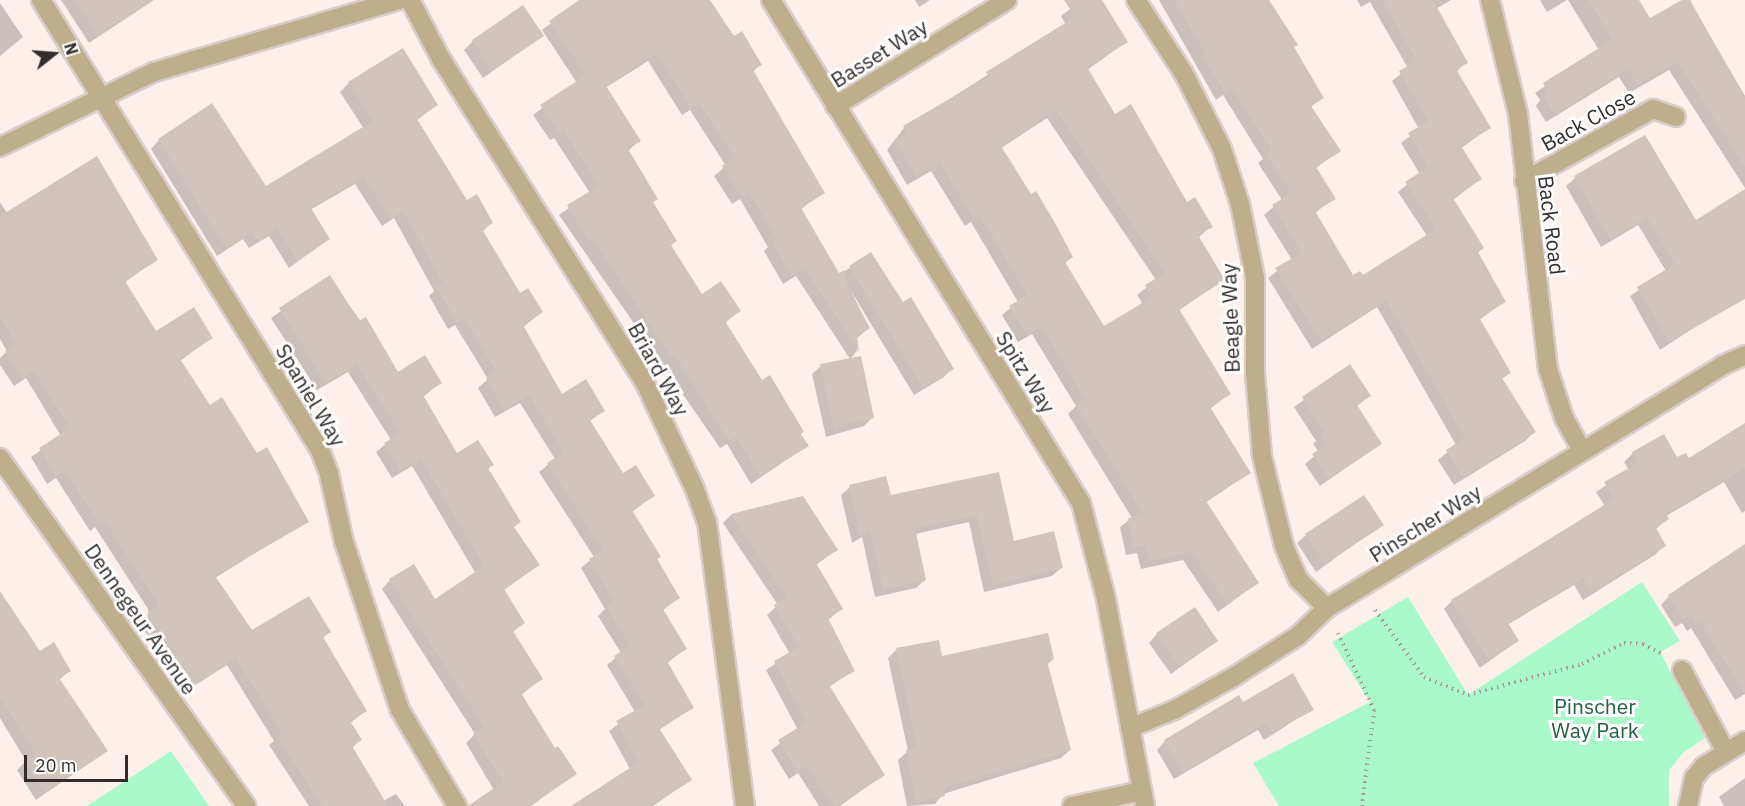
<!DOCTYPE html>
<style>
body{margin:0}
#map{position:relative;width:1745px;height:806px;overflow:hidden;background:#fdf0ea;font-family:"IBM Plex Sans",sans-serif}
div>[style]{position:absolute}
.green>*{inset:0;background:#aaf9c9}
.shadow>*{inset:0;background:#0003}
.building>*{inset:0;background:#d0c4bd}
.path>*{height:4px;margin-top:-2px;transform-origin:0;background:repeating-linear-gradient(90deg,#a59b97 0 1.5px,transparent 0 6px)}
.roads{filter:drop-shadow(2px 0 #d8cdc8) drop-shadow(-2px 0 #d8cdc8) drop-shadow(0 2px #d8cdc8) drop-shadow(0 -2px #d8cdc8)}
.minor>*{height:18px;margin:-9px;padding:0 9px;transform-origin:9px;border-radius:9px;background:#beae8c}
.tertiary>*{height:18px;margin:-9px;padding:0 9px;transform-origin:9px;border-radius:9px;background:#beae8c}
span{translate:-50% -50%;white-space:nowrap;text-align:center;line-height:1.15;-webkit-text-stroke:6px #fff;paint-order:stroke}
.street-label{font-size:21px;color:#322d2b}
.park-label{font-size:21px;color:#256241}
.north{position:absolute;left:24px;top:24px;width:60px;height:60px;-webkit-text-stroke:4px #fff;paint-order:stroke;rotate:73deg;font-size:16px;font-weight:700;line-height:24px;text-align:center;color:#322d2b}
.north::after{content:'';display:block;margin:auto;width:21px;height:27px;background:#322d2b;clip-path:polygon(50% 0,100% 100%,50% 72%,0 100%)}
.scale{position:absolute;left:24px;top:755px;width:104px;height:27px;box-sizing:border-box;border:3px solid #322d2b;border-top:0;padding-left:8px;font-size:18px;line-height:21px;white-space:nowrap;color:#322d2b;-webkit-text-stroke:4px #fff;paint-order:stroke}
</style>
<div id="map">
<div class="green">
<i style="clip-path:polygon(1642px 582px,1680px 641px,1660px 652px,1705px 738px,1684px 752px,1669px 770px,1669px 806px,1279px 806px,1253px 763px,1370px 702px,1332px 642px,1408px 597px,1468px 695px)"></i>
<i style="clip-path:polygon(171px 751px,209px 806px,87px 806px)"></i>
</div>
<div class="shadow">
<i style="clip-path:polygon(61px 0,154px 0,89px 43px)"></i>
<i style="clip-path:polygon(583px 0,708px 0,733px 38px,760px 64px,753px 72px,823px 192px,800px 210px,838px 275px,850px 268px,902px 304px,952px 368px,944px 377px,914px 395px,851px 291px,869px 328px,856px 339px,857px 351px,850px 359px,796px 276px,783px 284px,764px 251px,768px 247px,740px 199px,732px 204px,714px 176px,726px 166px,690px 110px,682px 115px,648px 61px,605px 88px,639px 140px,628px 151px,656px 199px,652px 203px,675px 241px,670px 246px,702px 296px,739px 311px,725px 323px,761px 382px,803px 432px,800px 435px,807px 446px,751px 484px,727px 444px,720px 448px,559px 215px,590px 193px,554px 138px,550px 140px,533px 115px,577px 83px,542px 30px)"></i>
<i style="clip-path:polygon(915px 0,930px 0,919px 7px)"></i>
<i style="clip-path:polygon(evenodd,1082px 0,1100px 0,1126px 42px,1087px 70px,1114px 116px,1187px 204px,1211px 226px,1198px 238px,1223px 280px,1178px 311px,1229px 394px,1210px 409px,1249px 473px,1205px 503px,1257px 583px,1218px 612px,1183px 560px,1141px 569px,1137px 553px,1126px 555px,1120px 527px,1132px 518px,1068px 414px,1076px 406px,1032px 334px,1018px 342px,1002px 315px,1018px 302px,971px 222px,965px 226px,931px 171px,907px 185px,887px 150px,904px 128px,1066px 25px,1061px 16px,1082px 0,1047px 118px,1156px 280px,1137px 295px,1143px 304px,1104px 328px,1065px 263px,1071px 257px,1001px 148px,1047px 118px)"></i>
<i style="clip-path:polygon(1159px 0,1267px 0,1322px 97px,1310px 108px,1339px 150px,1315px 169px,1334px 198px,1315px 213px,1352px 278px,1362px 277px,1427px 236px,1398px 192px,1420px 174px,1401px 143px,1419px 129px,1392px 81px,1408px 68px,1370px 2px,1361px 7px,1357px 0,1451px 0,1436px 9px,1466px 62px,1456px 72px,1489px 128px,1460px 149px,1480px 179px,1453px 200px,1482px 248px,1477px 254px,1504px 302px,1479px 320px,1509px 373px,1501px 380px,1534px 432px,1525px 441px,1454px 485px,1438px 460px,1456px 445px,1377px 307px,1312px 349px,1268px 278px,1292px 260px,1264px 215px,1282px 200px,1258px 163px,1263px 159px,1223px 95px,1216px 100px)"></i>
<i style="clip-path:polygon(1540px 0,1567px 0,1547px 12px)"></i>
<i style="clip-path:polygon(1568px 0,1637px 0,1649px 21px,1689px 0,1745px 96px,1745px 188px,1669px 70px,1629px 93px,1619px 77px,1546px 122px,1536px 106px,1540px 100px,1535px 93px,1599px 50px)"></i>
<i style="clip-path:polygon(0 3px,23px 37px,0 56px)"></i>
<i style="clip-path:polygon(542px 36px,483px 78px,464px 50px,473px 41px)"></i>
<i style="clip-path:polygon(349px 83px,436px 105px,416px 121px,467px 202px,491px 223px,482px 232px,519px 295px,542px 312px,523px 327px,562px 396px,603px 410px,589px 422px,622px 475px,653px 496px,632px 512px,678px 598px,662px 611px,685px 649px,667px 663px,692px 708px,659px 730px,690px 780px,653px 806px,587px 806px,630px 769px,609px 731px,635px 712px,607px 665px,621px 653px,598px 616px,605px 609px,581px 568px,594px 557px,539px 472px,555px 459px,520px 403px,495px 417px,478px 388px,488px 379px,455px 325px,448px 329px,429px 296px,434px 291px,394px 218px,382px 226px,355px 184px,310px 210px,328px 239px,289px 268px,269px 236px,249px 248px,243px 239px,217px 256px,151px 149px,159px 140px,265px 188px,364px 129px,340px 92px)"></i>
<i style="clip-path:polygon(1575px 178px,1696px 222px,1745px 190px,1745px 274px,1727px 306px,1660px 350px,1630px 296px,1666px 271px,1638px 225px,1601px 247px,1566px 186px)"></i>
<i style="clip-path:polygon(0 202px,7px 213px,156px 259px,124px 283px,155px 333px,211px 338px,180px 361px,209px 407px,257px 455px,307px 521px,215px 578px,251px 632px,329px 632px,323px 638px,365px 711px,349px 724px,360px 740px,352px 748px,383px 801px,396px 794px,405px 806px,309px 806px,269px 745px,274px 741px,227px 665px,186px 691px,140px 624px,149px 615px,148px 609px,95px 527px,90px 531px,56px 478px,47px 484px,31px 457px,61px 436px,26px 378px,14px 386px,0 365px,0 358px,7px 351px,0 339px)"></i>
<i style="clip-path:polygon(329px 277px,398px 374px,440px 383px,422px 398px,457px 455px,492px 465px,487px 470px,519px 522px,513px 528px,538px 565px,503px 591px,523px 623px,512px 633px,541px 679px,521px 695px,554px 750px,575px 774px,531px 806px,480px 806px,494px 790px,466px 743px,475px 734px,382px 589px,390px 580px,434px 601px,476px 574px,412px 466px,392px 478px,376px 452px,391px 440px,348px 372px,317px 390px,271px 318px)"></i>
<i style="clip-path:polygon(821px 366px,872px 418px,864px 426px,826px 437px,812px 374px)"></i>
<i style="clip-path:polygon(1350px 367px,1369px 396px,1356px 407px,1380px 444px,1320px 486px,1305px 464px,1319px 452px,1313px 444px,1316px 441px,1294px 407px)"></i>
<i style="clip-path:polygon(1745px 424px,1745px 511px,1742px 513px,1724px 482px,1666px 516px,1667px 519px,1655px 530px,1664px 545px,1656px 554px,1583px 600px,1574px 585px,1507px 625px,1517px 641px,1480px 668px,1444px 609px,1452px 601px,1605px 506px,1596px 492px,1629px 470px,1624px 462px,1633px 453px,1688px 460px)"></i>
<i style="clip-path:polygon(998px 474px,1013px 542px,1061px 568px,1052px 576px,984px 592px,969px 522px,915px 534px,925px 580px,916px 588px,875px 597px,862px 537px,852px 543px,841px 495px,850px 487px,890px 497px)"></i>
<i style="clip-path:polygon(803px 498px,836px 550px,816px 565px,841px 609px,827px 621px,853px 671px,829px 687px,883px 775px,840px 806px,819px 806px,798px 773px,789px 779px,771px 750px,798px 730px,766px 670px,790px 654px,767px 615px,778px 605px,723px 523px,731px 515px)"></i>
<i style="clip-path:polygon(1382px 524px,1316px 572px,1297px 543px,1306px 535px)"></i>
<i style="clip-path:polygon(1745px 561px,1745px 694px,1735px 700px,1691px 628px,1687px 631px,1682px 623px,1675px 627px,1661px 605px,1669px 596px)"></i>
<i style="clip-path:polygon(0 594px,40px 653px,69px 671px,59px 680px,106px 751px,36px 800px,17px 770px,26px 761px,0 718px)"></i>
<i style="clip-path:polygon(1157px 634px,1216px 641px,1171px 674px,1149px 643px)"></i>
<i style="clip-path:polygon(896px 650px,941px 658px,1053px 659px,1047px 665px,1070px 750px,1061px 758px,943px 794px,935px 804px,907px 806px,898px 760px,908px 751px,888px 658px)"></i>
<i style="clip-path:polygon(1242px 704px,1312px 709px,1264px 740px,1258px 730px,1174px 779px,1157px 750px,1165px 741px)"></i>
<i style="clip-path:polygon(1745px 778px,1745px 806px,1724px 806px,1719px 797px)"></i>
</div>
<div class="building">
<i style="clip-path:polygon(75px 0,152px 0,98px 36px)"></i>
<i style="clip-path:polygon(579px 0,710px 0,734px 36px,742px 31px,762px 65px,753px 70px,825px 193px,801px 208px,839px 273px,844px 270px,848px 289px,870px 328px,857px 336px,859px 352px,805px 269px,792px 276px,772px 242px,777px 239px,749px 192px,741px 197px,722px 166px,735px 158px,699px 103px,691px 108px,657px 53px,606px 86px,641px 141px,628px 149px,658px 199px,653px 202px,677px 241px,671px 245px,702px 294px,721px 281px,741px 311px,725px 321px,762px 380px,770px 375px,804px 432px,800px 433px,809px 446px,760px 476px,736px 437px,729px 441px,674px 354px,671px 356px,593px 239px,589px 242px,567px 205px,599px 186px,563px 130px,559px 133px,540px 105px,586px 75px,549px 21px)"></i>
<i style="clip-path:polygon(evenodd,1064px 0,1102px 0,1128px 42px,1087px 67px,1115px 114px,1131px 104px,1187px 202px,1195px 197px,1213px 227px,1198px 235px,1225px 280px,1179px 309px,1231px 394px,1210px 407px,1251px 473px,1206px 501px,1259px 583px,1227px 604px,1192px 552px,1149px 561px,1146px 545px,1134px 548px,1128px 518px,1144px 515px,1076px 405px,1085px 399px,1041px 326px,1027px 335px,1009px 306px,1027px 295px,980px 215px,974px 219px,940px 163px,916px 177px,895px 141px,907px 133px,903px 126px,989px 76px,986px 72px,1075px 17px,1064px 0,1056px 110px,1165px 273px,1145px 285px,1152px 297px,1104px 326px,1065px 262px,1073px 257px,1055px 223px,1036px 191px,1031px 194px,1001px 146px,1056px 110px)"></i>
<i style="clip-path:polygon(1174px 0,1269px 0,1298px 45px,1294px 47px,1324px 98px,1311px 106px,1341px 151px,1316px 167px,1336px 199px,1315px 211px,1353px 275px,1360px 271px,1363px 275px,1436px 229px,1405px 182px,1428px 167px,1408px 133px,1428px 121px,1399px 71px,1417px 61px,1382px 0,1433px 0,1468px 63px,1456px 69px,1491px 128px,1461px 146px,1482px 179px,1453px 198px,1484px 248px,1478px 252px,1506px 302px,1479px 317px,1511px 373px,1502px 378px,1536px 432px,1463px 478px,1446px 450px,1465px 438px,1386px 300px,1321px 341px,1275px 268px,1302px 253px,1272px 205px,1291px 193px,1266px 154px,1271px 150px,1232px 88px,1225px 92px,1202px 56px,1206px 54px)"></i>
<i style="clip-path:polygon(1589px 0,1639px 0,1650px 18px,1682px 0,1690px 0,1745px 98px,1745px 167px,1678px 62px,1637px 85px,1628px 69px,1555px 115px,1543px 96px,1547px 91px,1543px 83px,1612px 40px)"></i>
<i style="clip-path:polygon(523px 5px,544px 36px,492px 71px,472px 40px)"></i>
<i style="clip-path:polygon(403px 48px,438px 105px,417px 119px,467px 200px,477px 194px,493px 223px,482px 229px,520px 293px,528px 288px,543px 312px,523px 325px,562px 394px,586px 379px,605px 411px,590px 420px,623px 473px,636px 465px,655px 496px,632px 510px,661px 557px,657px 559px,680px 598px,663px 609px,687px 649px,667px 661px,694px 708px,659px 728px,692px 780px,651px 806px,571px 806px,639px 762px,616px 721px,645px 705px,614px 656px,630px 646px,606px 606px,614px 601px,589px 559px,603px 550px,547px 463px,564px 452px,529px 395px,504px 410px,486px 378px,497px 372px,464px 318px,457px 322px,436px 287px,443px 283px,403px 211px,391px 219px,364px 177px,311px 208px,330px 239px,298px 261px,277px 228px,258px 241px,252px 232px,226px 248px,158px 139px,212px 103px,266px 186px,373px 121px,348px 82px)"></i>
<i style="clip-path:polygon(1645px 135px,1696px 220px,1745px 189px,1745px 299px,1669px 342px,1637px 287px,1675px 264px,1647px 217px,1610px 239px,1574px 176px)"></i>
<i style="clip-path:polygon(97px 156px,158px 260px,125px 281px,156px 331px,194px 307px,213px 338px,180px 359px,210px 405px,222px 397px,257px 453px,267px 447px,309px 522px,215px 576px,252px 630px,309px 596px,331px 632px,323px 637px,367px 711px,350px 721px,362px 740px,352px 746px,388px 806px,322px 806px,277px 736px,282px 733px,236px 658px,195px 684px,147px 614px,158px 607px,156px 600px,104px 520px,99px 523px,65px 471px,56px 476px,39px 448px,70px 428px,34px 371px,23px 379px,5px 351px,16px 344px,0 317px,0 216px)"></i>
<i style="clip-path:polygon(871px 252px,903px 302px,911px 297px,954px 369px,923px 388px,849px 266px)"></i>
<i style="clip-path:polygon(330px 275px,359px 321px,366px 317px,398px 372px,425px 355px,442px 383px,423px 395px,457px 453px,478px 440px,494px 465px,488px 468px,521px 522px,514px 527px,540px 565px,504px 589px,525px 623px,513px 631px,543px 679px,521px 693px,555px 748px,558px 746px,577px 774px,529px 806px,468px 806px,503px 782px,473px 734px,484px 727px,389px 579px,414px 564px,435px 599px,484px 566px,421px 459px,401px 471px,384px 443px,400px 433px,357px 365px,326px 383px,279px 308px)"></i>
<i style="clip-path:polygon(861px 356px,874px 418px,844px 424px,834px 430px,820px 364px)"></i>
<i style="clip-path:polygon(1350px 364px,1371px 396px,1357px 405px,1382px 444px,1329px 479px,1312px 454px,1327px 444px,1321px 435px,1324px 432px,1302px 397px)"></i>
<i style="clip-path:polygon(1745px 423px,1745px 468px,1666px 514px,1669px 519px,1656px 528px,1666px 546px,1592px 592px,1583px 578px,1508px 623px,1519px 641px,1489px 660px,1451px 600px,1614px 499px,1604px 482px,1638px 463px,1632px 452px,1664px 434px,1677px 457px,1686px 453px,1689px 458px)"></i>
<i style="clip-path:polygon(999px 472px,1014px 541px,1054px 531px,1063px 568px,993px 585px,977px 515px,915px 528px,926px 580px,883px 589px,870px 530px,860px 536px,849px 485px,886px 476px,891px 495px)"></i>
<i style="clip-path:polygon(1364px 495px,1384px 525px,1325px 564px,1305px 534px)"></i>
<i style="clip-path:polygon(803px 496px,838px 550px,816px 563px,843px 609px,828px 618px,855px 671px,829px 685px,885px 775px,837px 806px,833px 806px,807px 766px,797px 771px,778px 740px,807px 722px,774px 661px,799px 647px,774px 605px,787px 597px,731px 514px)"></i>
<i style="clip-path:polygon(1745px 544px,1745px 694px,1700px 621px,1696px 624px,1691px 615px,1684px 619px,1668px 595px)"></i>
<i style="clip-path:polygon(0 591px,40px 651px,54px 642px,71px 671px,59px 678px,108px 751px,45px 793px,24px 760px,35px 753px,0 697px)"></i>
<i style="clip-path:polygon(1195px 607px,1218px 641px,1180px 667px,1156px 633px)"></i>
<i style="clip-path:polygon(1048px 633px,1054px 659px,1047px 661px,1071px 750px,943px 788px,945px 796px,916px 802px,906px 750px,917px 746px,896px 648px,939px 640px,942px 656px)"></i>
<i style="clip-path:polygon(1293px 673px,1314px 710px,1272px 732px,1267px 722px,1183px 772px,1164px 740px,1239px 695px,1243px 702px)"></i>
</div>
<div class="path">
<i style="left:1375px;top:610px;width:83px;rotate:53.8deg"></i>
<i style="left:1424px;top:677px;width:48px;rotate:22.2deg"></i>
<i style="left:1468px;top:695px;width:118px;rotate:-15.2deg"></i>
<i style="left:1582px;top:664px;width:47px;rotate:-26.6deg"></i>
<i style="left:1624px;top:643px;width:19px;rotate:3deg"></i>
<i style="left:1643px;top:644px;width:22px;rotate:27deg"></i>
<i style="left:1338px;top:633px;width:85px;rotate:64.9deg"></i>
<i style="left:1374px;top:710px;width:97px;rotate:97.1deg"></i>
</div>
<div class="roads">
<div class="minor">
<i style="left:41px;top:0;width:529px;rotate:58.2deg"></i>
<i style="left:320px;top:450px;width:26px;rotate:69deg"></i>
<i style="left:329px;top:474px;width:70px;rotate:77.6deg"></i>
<i style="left:344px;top:542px;width:177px;rotate:71.6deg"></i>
<i style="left:400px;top:710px;width:112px;rotate:59.3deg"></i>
<i style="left:410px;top:0;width:67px;rotate:62.3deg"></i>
<i style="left:441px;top:59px;width:383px;rotate:57.8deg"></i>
<i style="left:645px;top:383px;width:115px;rotate:64.8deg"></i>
<i style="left:694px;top:487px;width:37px;rotate:70deg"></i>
<i style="left:707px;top:522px;width:287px;rotate:82.4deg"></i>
<i style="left:771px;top:0;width:591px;rotate:58.35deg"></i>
<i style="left:1081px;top:503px;width:99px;rotate:75.4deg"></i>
<i style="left:1106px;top:599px;width:211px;rotate:79.3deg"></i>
<i style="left:1136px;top:0;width:86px;rotate:56.9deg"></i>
<i style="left:1183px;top:72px;width:86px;rotate:63.1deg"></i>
<i style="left:1222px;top:149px;width:58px;rotate:71.9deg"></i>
<i style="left:1240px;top:204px;width:76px;rotate:78.5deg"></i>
<i style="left:1255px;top:278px;width:96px;rotate:90deg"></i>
<i style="left:1255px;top:374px;width:82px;rotate:85.1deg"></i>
<i style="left:1262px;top:456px;width:93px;rotate:76.3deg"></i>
<i style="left:1284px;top:546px;width:36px;rotate:67deg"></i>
<i style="left:1298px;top:579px;width:41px;rotate:45deg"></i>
<i style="left:1490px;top:0;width:117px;rotate:76.2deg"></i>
<i style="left:1518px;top:114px;width:257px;rotate:83.3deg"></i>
<i style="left:1548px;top:369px;width:52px;rotate:71.9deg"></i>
<i style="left:1564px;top:418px;width:38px;rotate:61deg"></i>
<i style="left:835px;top:106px;width:202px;rotate:-31.6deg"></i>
<i style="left:0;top:147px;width:171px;rotate:-26deg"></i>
<i style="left:154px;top:72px;width:255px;rotate:-16.4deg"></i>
<i style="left:1524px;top:181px;width:148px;rotate:-29.2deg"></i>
<i style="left:1653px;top:109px;width:24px;rotate:19deg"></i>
<i style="left:1682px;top:670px;width:93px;rotate:61.8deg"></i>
<i style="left:1130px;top:728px;width:50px;rotate:-22.4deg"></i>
<i style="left:1176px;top:709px;width:68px;rotate:-29.2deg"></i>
<i style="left:1235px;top:676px;width:76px;rotate:-32.6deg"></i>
<i style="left:1299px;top:635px;width:39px;rotate:-44deg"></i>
<i style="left:1327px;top:608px;width:465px;rotate:-31.5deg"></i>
<i style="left:1723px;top:365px;width:24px;rotate:-24deg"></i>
<i style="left:1072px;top:806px;width:72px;rotate:-12.1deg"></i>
<i style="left:1688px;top:806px;width:29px;rotate:-78deg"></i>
<i style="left:1694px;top:778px;width:16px;rotate:-50deg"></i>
<i style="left:1704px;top:766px;width:48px;rotate:-31.4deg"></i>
</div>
<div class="tertiary">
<i style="left:0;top:458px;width:426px;rotate:54.7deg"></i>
</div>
</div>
<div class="street-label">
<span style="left:879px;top:53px;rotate:-32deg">Basset Way</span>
<span style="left:1588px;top:120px;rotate:-29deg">Back Close</span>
<span style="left:1552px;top:225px;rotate:83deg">Back Road</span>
<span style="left:1230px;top:318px;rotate:-92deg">Beagle Way</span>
<span style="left:659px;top:369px;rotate:61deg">Briard Way</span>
<span style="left:1026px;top:372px;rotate:58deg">Spitz Way</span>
<span style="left:311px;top:395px;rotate:59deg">Spaniel Way</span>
<span style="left:1425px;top:523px;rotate:-32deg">Pinscher Way</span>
<span style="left:141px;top:619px;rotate:55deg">Dennegeur Avenue</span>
</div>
<div class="park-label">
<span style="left:1595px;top:718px">Pinscher<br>Way Park</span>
</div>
<div class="north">N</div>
<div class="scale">20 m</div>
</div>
